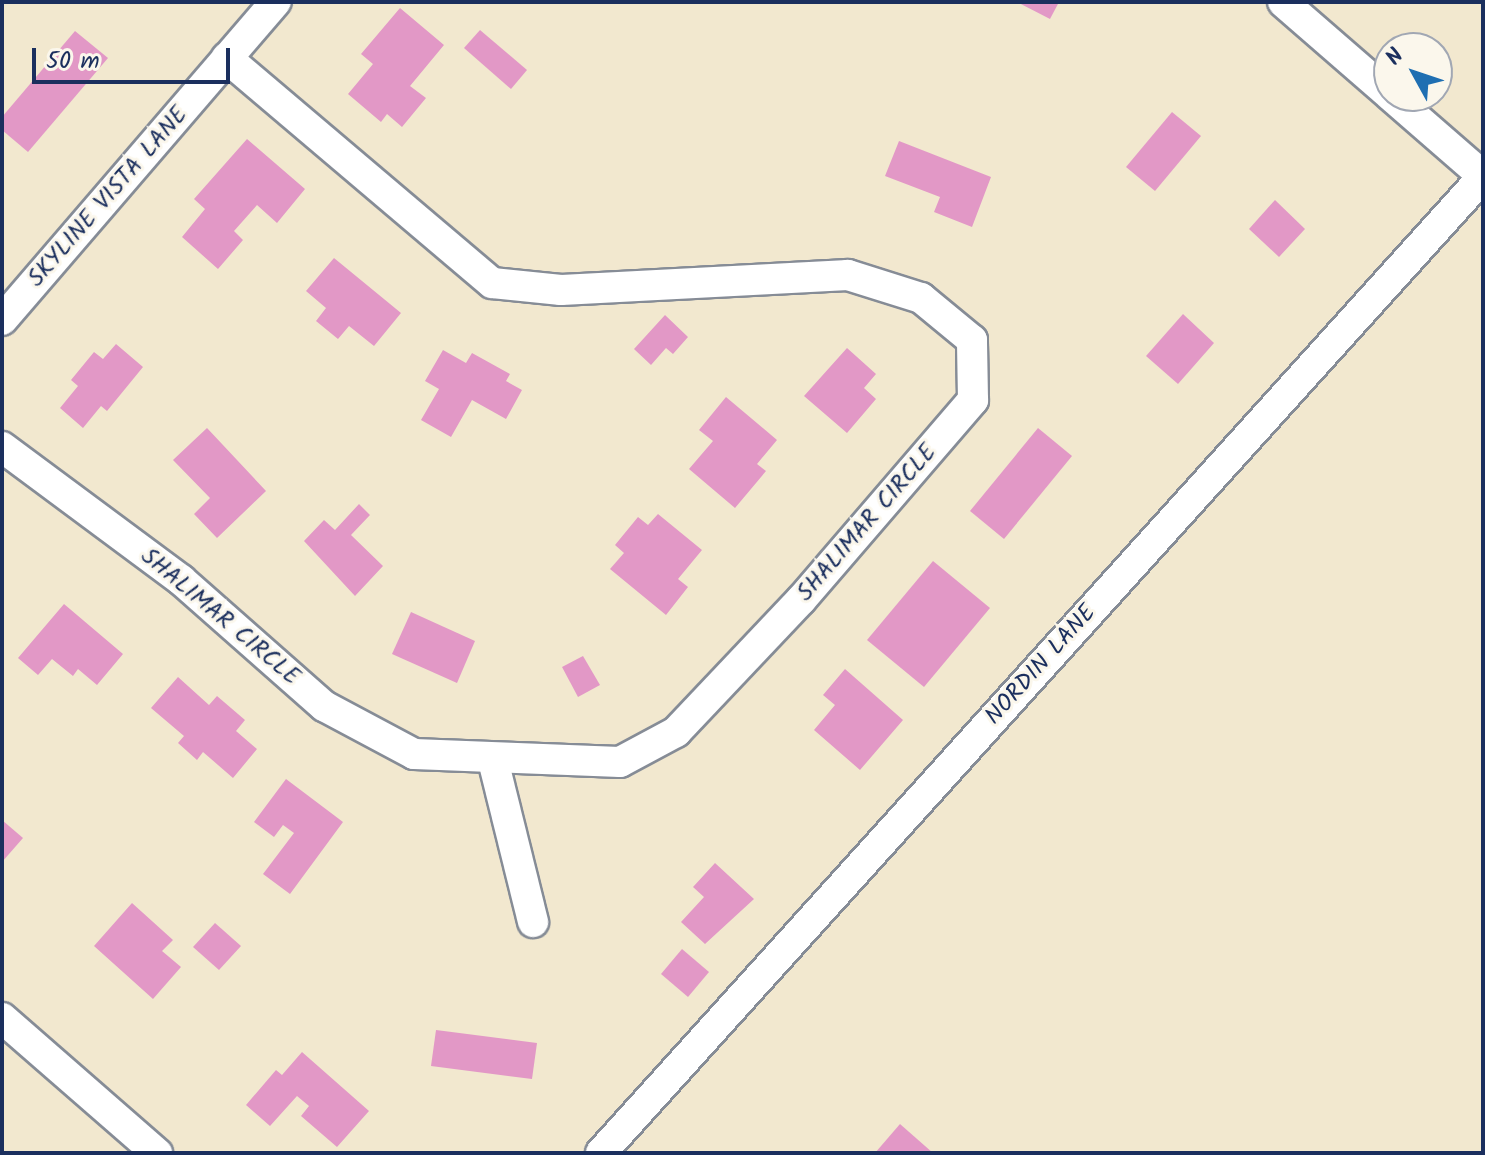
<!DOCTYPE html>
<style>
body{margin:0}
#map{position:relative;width:1485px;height:1155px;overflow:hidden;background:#f2e8cf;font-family:Kalam,sans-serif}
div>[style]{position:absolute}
.building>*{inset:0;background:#e298c6}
.roads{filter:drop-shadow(2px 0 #868c96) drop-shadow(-2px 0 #868c96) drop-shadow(0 2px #868c96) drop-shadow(0 -2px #868c96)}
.street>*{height:30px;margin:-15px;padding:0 15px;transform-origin:15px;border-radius:15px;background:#fff}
span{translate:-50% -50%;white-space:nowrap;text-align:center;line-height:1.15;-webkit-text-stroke:6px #fbf7ec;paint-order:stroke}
.street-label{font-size:24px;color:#1b2f5e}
.frame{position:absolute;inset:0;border:4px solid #1b2f5e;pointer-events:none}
.north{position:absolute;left:1373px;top:32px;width:80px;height:80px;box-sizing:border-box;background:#fbf7ec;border:2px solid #a1a7b3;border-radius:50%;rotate:310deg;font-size:22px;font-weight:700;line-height:32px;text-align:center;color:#1b2f5e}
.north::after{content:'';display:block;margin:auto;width:28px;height:36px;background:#1f6fb2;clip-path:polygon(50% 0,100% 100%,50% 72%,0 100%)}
.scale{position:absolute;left:32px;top:48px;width:198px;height:36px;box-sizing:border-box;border:4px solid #1b2f5e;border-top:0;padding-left:10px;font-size:24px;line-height:28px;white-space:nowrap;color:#1b2f5e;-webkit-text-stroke:6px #fbf7ec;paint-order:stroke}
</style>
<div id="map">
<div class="building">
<i style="clip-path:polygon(1017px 2px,1059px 2px,1050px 19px)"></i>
<i style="clip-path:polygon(400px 8px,444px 45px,410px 86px,426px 98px,402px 127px,387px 114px,381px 122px,348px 94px,373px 64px,361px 54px)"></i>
<i style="clip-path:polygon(480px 30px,527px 70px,511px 89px,464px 48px)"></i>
<i style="clip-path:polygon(75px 31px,108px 58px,28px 152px,2px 130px,2px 117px)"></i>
<i style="clip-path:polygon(1172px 112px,1201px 136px,1155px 191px,1126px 167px)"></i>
<i style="clip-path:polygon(247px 139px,305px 189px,277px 223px,257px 205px,234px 231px,243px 240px,218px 269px,182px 237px,205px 209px,194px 199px)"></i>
<i style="clip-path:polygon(899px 141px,991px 177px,972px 227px,934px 212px,940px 197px,885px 176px)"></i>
<i style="clip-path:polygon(1275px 200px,1305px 229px,1279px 257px,1249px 229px)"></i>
<i style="clip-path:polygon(334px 258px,401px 313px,374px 346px,349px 326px,338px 339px,316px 321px,326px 308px,306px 291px)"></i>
<i style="clip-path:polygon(1183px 314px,1214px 343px,1178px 384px,1146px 356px)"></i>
<i style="clip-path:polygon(665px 315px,688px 337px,673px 354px,666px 348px,651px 365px,634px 349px)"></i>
<i style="clip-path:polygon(116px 344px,143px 367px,107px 411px,101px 406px,83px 428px,60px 408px,78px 386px,71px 380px,94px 352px,103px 359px)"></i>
<i style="clip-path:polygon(847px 348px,876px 374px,864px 388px,876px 399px,847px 433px,804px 396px)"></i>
<i style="clip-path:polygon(443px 350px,466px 363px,472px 353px,510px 374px,506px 381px,522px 390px,506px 419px,472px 400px,451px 437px,421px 420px,439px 389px,425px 381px)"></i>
<i style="clip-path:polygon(726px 397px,777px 440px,757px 464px,766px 471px,735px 508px,689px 469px,713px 441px,699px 430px)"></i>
<i style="clip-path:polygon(207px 428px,266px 491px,217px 538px,194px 514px,210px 498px,173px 460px)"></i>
<i style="clip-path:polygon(1038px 428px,1072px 456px,1004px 539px,970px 511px)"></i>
<i style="clip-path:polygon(359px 504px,370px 515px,351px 535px,383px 566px,355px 596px,304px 541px,324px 520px,335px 530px)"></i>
<i style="clip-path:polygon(658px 514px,702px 550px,678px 579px,688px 587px,666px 615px,610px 569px,624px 553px,615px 545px,638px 517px,648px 525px)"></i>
<i style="clip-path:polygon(933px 561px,990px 608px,924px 687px,867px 640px)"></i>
<i style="clip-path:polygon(64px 604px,123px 654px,97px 685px,78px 669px,73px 676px,52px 659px,38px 675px,18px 658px)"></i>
<i style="clip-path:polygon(411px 612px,475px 641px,457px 683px,392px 654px)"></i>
<i style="clip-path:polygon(583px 656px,600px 685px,578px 697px,562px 667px)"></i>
<i style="clip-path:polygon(845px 669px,903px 720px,860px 770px,814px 730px,835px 705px,823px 695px)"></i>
<i style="clip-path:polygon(178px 677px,209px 705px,217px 696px,245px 720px,236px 731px,257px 749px,233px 778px,203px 752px,197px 760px,178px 743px,184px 736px,151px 708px)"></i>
<i style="clip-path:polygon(286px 779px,343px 822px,290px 894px,263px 874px,294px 833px,283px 825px,274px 837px,254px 822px)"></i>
<i style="clip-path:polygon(2px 820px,23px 838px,2px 862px)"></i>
<i style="clip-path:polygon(715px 863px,754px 899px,705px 944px,681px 922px,704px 897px,693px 887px)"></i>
<i style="clip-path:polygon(132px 903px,173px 940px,162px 951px,181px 967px,153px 999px,94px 946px)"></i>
<i style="clip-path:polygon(215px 923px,241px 946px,219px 970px,193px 947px)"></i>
<i style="clip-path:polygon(682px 949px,709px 972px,688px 997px,661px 974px)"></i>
<i style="clip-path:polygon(436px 1030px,537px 1043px,532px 1079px,431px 1066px)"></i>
<i style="clip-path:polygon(302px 1052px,369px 1111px,337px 1147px,301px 1116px,309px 1106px,297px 1096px,270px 1126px,246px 1105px,276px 1070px,282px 1075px)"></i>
<i style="clip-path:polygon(900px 1124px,933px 1153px,875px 1153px)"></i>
</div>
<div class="roads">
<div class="street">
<i style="left:1283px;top:2px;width:140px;rotate:41deg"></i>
<i style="left:1391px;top:96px;width:122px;rotate:41deg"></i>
<i style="left:2px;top:320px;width:420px;rotate:-49.3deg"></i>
<i style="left:2px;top:447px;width:223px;rotate:36.6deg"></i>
<i style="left:181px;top:580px;width:191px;rotate:41.4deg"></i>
<i style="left:324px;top:706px;width:102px;rotate:28.1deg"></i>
<i style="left:414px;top:754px;width:206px;rotate:2.2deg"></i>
<i style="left:620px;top:762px;width:64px;rotate:-28.2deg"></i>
<i style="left:676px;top:732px;width:182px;rotate:-46.6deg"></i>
<i style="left:801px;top:600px;width:264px;rotate:-49.3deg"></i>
<i style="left:973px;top:400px;width:60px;rotate:-91deg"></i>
<i style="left:972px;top:340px;width:66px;rotate:-140.5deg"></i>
<i style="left:921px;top:298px;width:77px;rotate:-162.5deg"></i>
<i style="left:848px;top:275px;width:287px;rotate:177deg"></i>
<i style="left:561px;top:290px;width:69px;rotate:-174.2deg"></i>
<i style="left:492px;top:283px;width:348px;rotate:-139.7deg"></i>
<i style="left:493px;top:760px;width:167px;rotate:76.1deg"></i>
<i style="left:2px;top:1018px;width:206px;rotate:41.1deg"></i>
<i style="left:601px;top:1153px;width:1315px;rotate:-47.9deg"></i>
</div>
</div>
<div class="street-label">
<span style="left:108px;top:197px;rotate:-49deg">SKYLINE VISTA LANE</span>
<span style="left:867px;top:523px;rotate:-49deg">SHALIMAR CIRCLE</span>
<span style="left:220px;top:617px;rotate:40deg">SHALIMAR CIRCLE</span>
<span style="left:1041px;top:665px;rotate:-48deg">NORDIN LANE</span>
</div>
<div class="frame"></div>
<div class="north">N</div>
<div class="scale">50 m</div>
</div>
